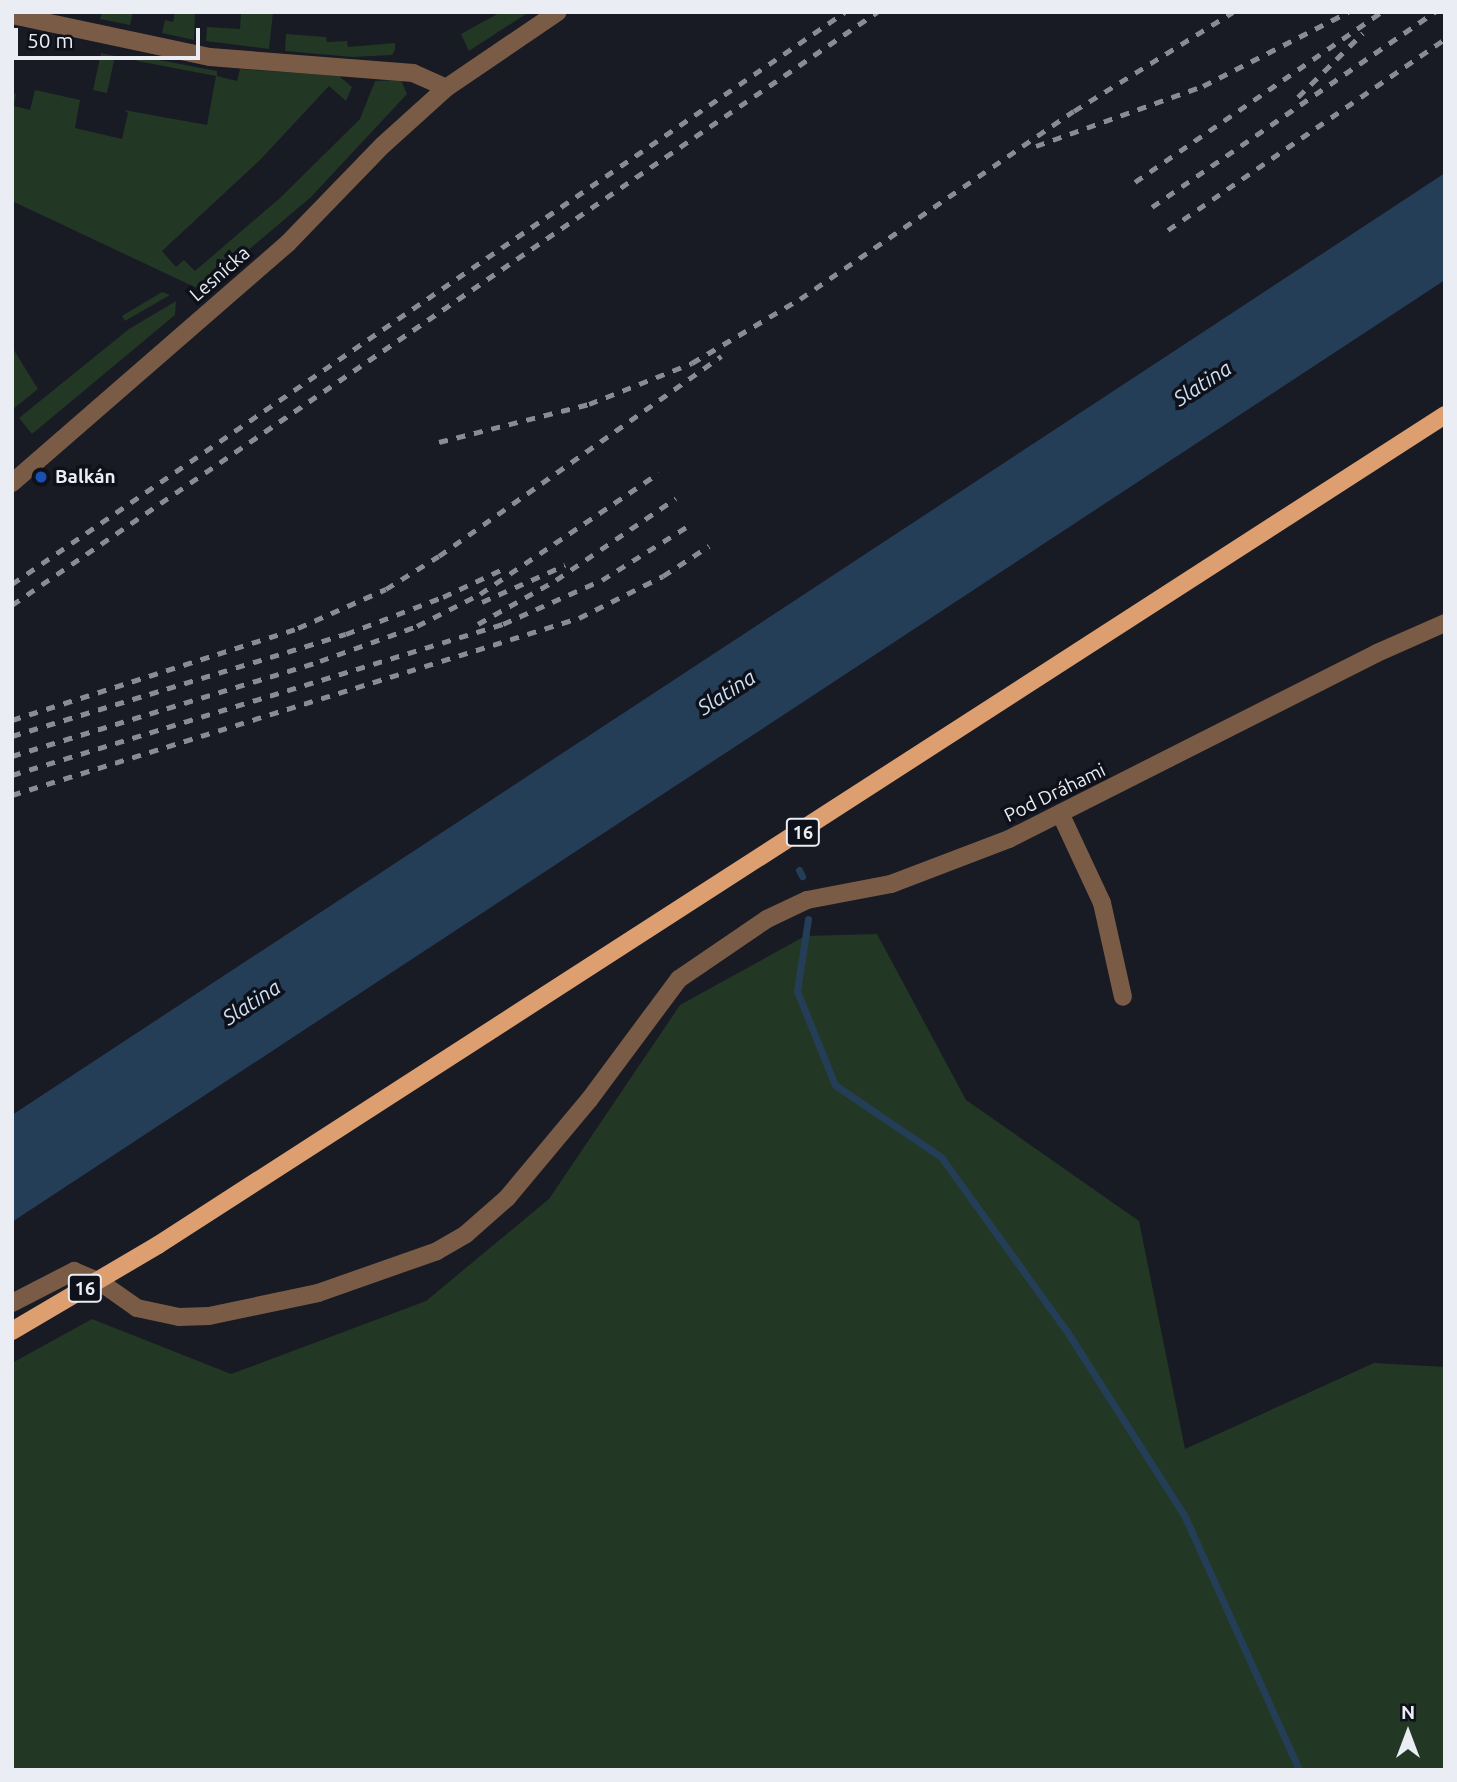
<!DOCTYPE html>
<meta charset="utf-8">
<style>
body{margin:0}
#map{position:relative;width:1457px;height:1782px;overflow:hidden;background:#181a24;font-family:Ubuntu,sans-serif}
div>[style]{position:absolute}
.green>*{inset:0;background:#233725}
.water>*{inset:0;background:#253e58}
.stream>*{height:7px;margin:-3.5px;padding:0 3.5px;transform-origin:3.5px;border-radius:3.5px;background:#253e58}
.minor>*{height:18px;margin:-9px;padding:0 9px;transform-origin:9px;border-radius:9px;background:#7a5c46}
.major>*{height:18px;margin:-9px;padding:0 9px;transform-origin:9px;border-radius:9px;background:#dd9f6f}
.rail>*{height:5px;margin-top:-2.5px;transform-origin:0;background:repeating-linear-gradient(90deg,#8a8c95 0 9px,transparent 0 18px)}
.major-bridge>*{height:18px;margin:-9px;padding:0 9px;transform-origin:9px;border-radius:9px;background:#dd9f6f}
.dots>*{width:19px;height:19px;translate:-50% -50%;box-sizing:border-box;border:4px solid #0f111a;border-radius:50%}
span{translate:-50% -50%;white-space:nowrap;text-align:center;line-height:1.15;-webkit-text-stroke:7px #0f111a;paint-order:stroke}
.shield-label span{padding:2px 5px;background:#0f111a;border:2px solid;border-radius:5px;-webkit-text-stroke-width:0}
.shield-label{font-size:18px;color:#ebedf4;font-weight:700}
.street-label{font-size:19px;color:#ebedf4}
.poi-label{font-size:19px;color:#ebedf4;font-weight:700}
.left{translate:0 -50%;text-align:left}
.water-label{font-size:21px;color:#cfe2f6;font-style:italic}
.frame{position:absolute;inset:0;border:14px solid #ebedf4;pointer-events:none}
.north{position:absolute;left:1373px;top:1698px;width:70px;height:70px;-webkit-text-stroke:5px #0f111a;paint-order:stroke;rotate:0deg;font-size:19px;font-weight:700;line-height:28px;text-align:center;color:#ebedf4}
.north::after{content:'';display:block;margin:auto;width:24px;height:32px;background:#ebedf4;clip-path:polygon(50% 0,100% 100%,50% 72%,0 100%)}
.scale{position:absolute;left:14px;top:28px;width:186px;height:32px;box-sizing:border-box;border:4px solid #ebedf4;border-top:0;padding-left:9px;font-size:21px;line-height:24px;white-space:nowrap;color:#ebedf4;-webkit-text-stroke:5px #0f111a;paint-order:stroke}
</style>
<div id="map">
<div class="green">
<i style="clip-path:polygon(102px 12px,133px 12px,130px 25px,100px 19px)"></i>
<i style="clip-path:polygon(175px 12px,195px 12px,194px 40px,162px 33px,165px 20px,173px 22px)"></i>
<i style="clip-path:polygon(241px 12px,273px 12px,269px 49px,206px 41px,207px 27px,240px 29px)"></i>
<i style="clip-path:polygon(501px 12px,529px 12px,469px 51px,461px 34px)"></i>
<i style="clip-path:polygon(286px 34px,326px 37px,327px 42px,347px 41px,348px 47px,395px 43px,395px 50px,392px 55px,352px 57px,285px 51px)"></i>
<i style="clip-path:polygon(101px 53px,115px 56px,107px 93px,93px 90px)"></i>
<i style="clip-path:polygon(138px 56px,217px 71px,217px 76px,237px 81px,240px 69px,339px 76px,352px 87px,346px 101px,329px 86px,260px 160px,162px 251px,176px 267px,184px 260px,195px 271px,280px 198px,360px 119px,375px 81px,401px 80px,407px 94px,311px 197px,201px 290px,12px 201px,12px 93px,16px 94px,14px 106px,30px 110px,35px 90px,80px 100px,75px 128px,122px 139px,128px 113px,124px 110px,207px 125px,216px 76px,137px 61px)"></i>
<i style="clip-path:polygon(162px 292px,170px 295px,125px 321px,122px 316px)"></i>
<i style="clip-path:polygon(176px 301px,175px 315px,32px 434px,19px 418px,129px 329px)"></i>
<i style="clip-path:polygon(12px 347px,38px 389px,12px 410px)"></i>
<i style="clip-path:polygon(877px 934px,966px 1100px,1139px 1221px,1185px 1449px,1374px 1363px,1445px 1367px,1445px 1770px,12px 1770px,12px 1363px,92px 1319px,231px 1374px,426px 1301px,549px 1199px,680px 1005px,805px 936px)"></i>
</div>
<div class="water">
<i style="clip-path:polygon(1445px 173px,1445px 280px,12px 1222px,12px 1115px)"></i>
</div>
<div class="stream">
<i style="left:799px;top:870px;width:7px;rotate:63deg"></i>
<i style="left:808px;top:919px;width:73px;rotate:98.7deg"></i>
<i style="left:797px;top:991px;width:101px;rotate:68deg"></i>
<i style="left:835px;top:1085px;width:128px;rotate:34.2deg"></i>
<i style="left:941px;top:1157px;width:213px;rotate:54.2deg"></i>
<i style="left:1066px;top:1330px;width:222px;rotate:57.5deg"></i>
<i style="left:1185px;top:1517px;width:277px;rotate:65.7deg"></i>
</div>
<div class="minor">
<i style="left:12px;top:15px;width:202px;rotate:12deg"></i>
<i style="left:210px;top:57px;width:204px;rotate:4.5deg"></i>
<i style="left:413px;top:73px;width:36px;rotate:24deg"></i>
<i style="left:12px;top:483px;width:366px;rotate:-41deg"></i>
<i style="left:288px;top:243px;width:136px;rotate:-45.9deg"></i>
<i style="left:383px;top:145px;width:85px;rotate:-42.1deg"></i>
<i style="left:446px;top:88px;width:135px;rotate:-34.2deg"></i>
<i style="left:1061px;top:815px;width:97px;rotate:65deg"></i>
<i style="left:1102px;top:903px;width:96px;rotate:77.4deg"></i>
<i style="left:12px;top:1303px;width:70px;rotate:-27.3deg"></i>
<i style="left:74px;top:1271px;width:28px;rotate:23deg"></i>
<i style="left:100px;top:1282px;width:45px;rotate:35.1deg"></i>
<i style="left:137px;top:1308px;width:43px;rotate:12.1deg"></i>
<i style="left:179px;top:1317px;width:30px;rotate:-2deg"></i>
<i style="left:209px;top:1316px;width:111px;rotate:-11.9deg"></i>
<i style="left:318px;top:1293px;width:126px;rotate:-19.4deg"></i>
<i style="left:437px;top:1251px;width:34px;rotate:-30deg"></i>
<i style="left:466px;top:1234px;width:55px;rotate:-41.3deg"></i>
<i style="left:507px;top:1198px;width:128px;rotate:-50.1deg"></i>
<i style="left:589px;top:1100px;width:151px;rotate:-53.4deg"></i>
<i style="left:679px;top:979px;width:107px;rotate:-34.3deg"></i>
<i style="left:767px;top:919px;width:44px;rotate:-25.4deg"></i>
<i style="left:807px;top:900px;width:86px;rotate:-10.8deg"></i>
<i style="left:891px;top:884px;width:126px;rotate:-20.9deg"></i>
<i style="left:1009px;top:839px;width:412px;rotate:-26.8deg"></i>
<i style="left:1377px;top:653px;width:74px;rotate:-23.8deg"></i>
</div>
<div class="major">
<i style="left:158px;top:1245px;width:1531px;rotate:-32.82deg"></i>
</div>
<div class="rail">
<i style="left:1298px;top:97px;width:91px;rotate:-44.6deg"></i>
<i style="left:1036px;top:146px;width:177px;rotate:-19.8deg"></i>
<i style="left:1203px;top:86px;width:163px;rotate:-27deg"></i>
<i style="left:1135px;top:182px;width:299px;rotate:-34.6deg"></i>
<i style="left:1152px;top:207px;width:344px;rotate:-34.6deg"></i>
<i style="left:1168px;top:230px;width:336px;rotate:-34.6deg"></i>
<i style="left:439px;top:442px;width:155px;rotate:-14.2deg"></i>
<i style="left:589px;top:404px;width:111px;rotate:-21.7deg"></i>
<i style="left:692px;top:363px;width:126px;rotate:-30.7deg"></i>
<i style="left:800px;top:299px;width:332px;rotate:-34.5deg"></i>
<i style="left:1074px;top:111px;width:187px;rotate:-31.9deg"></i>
<i style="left:12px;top:584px;width:1010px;rotate:-34.48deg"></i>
<i style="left:482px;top:602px;width:91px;rotate:-24deg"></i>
<i style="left:12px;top:605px;width:1049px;rotate:-34.43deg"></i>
<i style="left:478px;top:624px;width:90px;rotate:-29.4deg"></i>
<i style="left:556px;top:580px;width:145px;rotate:-34.3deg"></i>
<i style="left:12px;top:720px;width:300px;rotate:-17.8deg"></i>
<i style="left:298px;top:628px;width:96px;rotate:-23.9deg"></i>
<i style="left:386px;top:589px;width:62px;rotate:-31.9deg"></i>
<i style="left:439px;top:556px;width:346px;rotate:-35.3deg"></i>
<i style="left:12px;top:736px;width:349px;rotate:-17deg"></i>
<i style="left:346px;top:634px;width:104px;rotate:-20.9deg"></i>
<i style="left:443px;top:597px;width:68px;rotate:-25.1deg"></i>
<i style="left:12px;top:756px;width:322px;rotate:-17.1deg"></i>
<i style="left:320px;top:661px;width:103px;rotate:-19.8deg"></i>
<i style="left:417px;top:626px;width:71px;rotate:-26.9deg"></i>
<i style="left:480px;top:594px;width:216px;rotate:-34.1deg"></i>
<i style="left:12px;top:775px;width:514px;rotate:-17.09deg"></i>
<i style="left:503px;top:624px;width:108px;rotate:-24deg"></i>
<i style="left:602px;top:580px;width:107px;rotate:-32.1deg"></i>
<i style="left:12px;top:795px;width:594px;rotate:-17.34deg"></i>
<i style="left:579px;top:618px;width:94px;rotate:-26.6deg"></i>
<i style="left:663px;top:576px;width:55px;rotate:-33.1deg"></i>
</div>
<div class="major-bridge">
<i style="left:12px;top:1331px;width:169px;rotate:-30.5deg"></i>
</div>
<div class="dots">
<i style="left:41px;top:477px;background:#1a4fb4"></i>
</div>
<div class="shield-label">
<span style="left:803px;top:832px">16</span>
<span style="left:85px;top:1288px">16</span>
</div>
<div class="street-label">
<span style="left:220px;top:274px;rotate:-41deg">Lesnícka</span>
<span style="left:1055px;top:793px;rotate:-26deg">Pod Dráhami</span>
</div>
<div class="poi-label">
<span class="left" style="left:55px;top:477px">Balkán</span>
</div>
<div class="water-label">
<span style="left:1202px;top:383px;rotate:-33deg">Slatina</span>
<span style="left:726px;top:692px;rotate:-33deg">Slatina</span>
<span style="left:251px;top:1002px;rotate:-33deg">Slatina</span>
</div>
<div class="frame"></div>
<div class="north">N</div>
<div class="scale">50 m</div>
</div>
